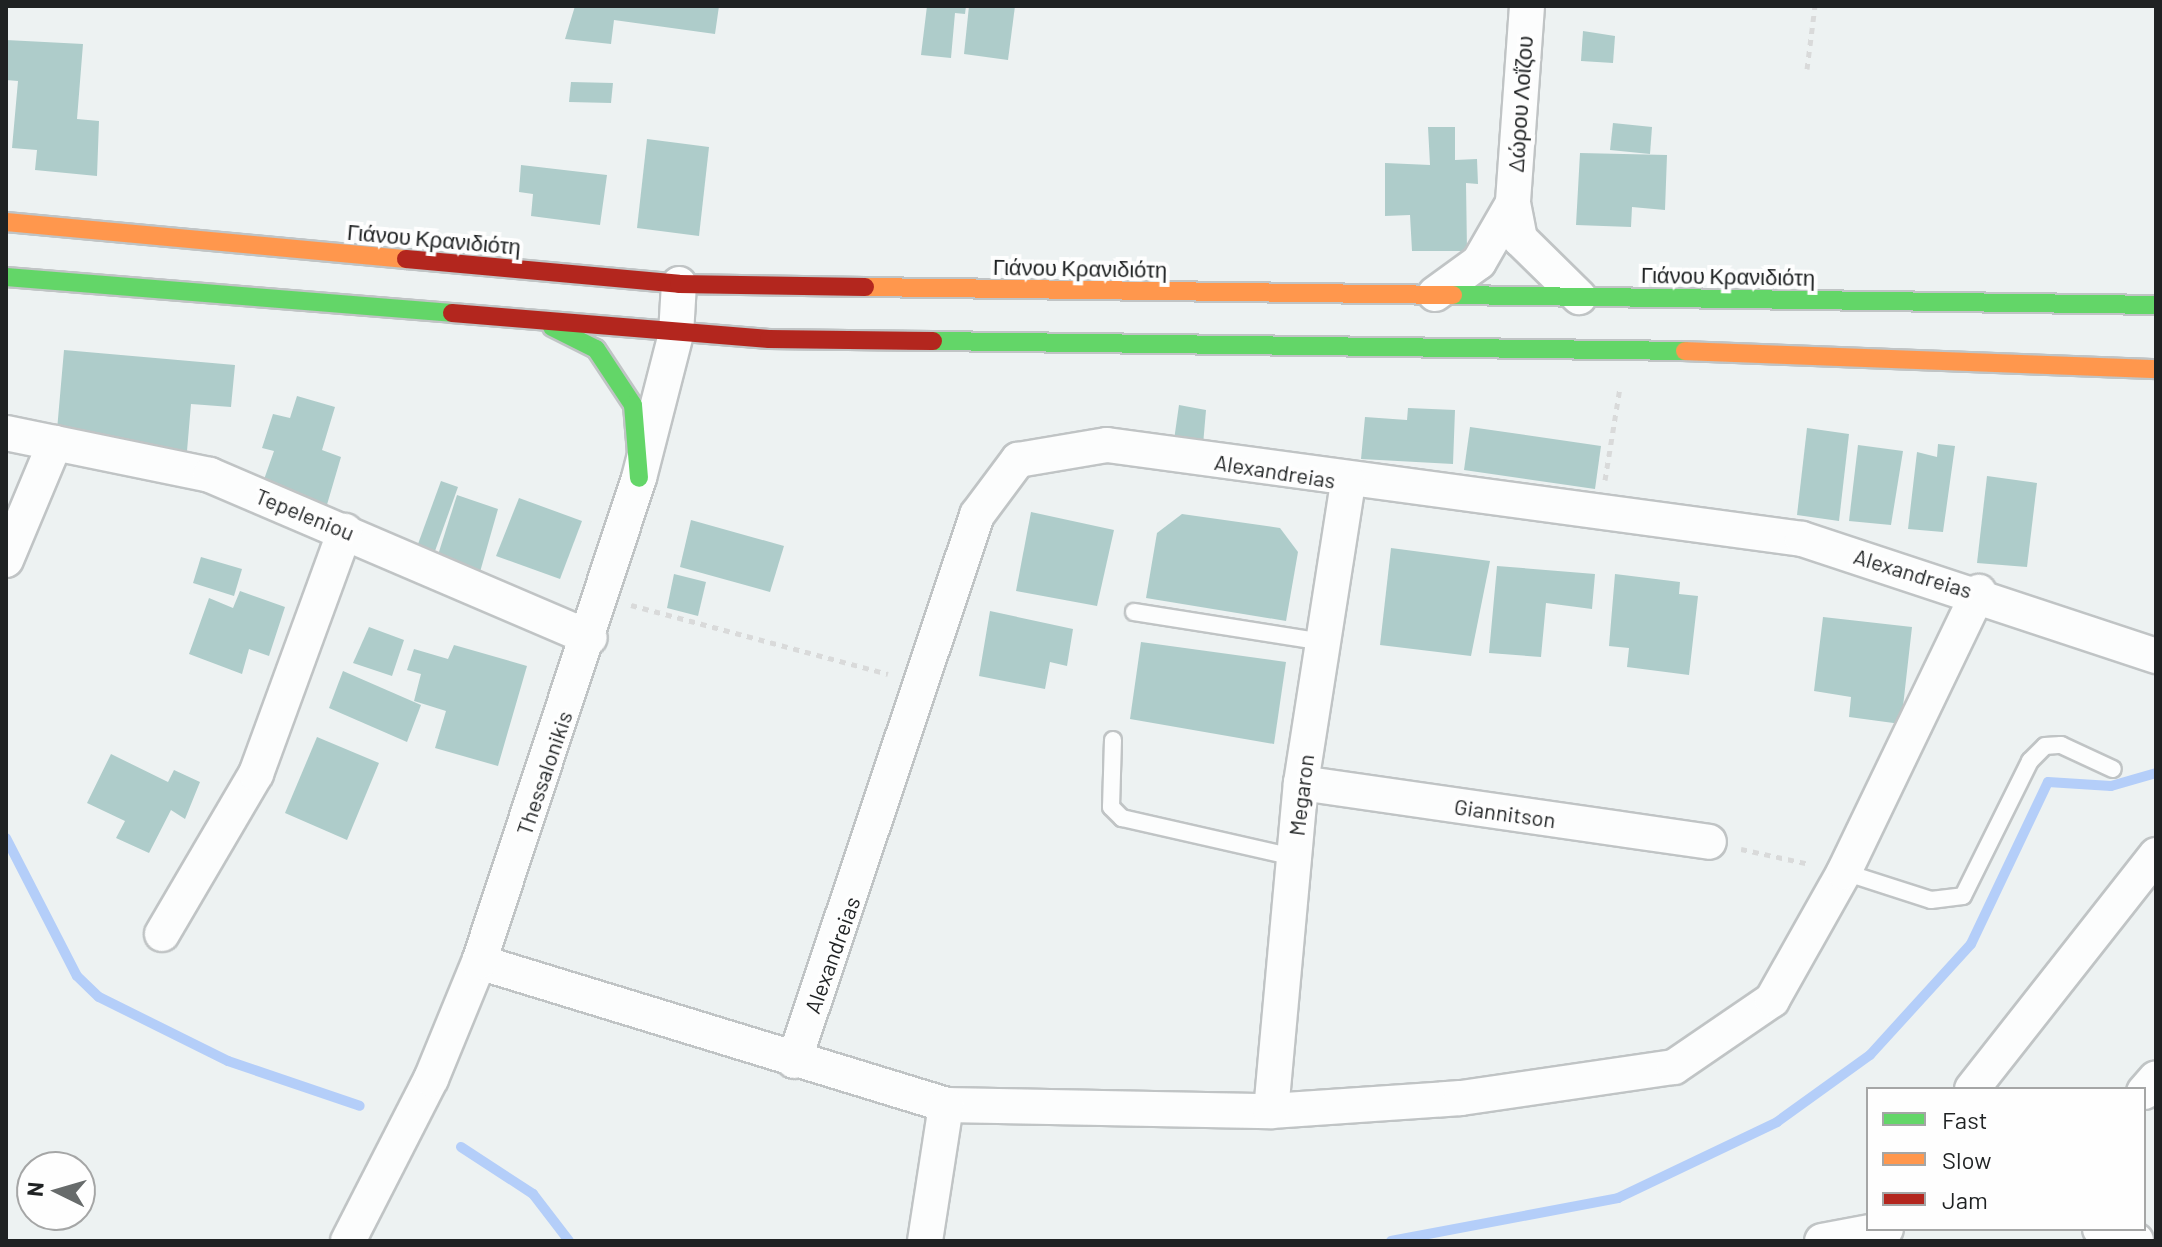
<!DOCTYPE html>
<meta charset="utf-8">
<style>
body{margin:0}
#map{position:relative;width:2162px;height:1247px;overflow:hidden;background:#edf2f2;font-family:Barlow,sans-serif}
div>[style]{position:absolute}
.stream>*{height:10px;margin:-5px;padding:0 5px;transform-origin:5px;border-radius:5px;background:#b4cef9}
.building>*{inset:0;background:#aeccca}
.path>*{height:5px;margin-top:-2.5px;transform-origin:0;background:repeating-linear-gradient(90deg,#d9dada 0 6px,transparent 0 12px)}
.roads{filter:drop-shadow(2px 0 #c0c4c5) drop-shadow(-2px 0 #c0c4c5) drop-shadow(0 2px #c0c4c5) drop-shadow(0 -2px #c0c4c5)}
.lane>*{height:16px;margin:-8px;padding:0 8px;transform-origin:8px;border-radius:8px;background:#fcfdfd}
.street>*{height:34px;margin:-17px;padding:0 17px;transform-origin:17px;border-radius:17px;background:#fcfdfd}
.fast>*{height:18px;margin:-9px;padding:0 9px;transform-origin:9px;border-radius:9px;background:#63d668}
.slow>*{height:18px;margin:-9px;padding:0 9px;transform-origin:9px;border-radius:9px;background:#ff974d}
.jam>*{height:18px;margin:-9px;padding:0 9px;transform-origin:9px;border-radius:9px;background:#b3261e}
span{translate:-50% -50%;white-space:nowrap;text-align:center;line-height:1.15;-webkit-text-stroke:8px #fefefe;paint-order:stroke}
.street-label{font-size:22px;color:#1f2223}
.frame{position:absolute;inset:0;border:8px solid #1f2223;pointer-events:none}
.legend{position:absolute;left:1866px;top:1087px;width:280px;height:144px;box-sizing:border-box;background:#fefefe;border:2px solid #a5a6a6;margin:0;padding:10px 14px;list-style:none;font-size:24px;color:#1f2223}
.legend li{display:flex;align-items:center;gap:16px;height:40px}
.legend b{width:40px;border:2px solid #a5a6a6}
.north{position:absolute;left:16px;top:1151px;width:80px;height:80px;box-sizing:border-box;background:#fefefe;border:2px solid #a5a6a6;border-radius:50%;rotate:275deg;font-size:22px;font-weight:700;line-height:32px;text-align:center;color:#1f2223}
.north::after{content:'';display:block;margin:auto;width:28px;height:36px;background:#676b6b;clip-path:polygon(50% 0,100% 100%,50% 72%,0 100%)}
</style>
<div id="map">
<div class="stream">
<i style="left:6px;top:838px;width:155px;rotate:62.8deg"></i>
<i style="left:77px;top:976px;width:30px;rotate:44deg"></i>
<i style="left:99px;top:997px;width:144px;rotate:26.4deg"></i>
<i style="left:228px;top:1061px;width:139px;rotate:18.8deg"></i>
<i style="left:461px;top:1147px;width:86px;rotate:33.1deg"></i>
<i style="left:533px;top:1194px;width:59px;rotate:52.5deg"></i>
<i style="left:1391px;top:1241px;width:231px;rotate:-10.7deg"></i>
<i style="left:1618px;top:1198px;width:176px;rotate:-25.5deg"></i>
<i style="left:1777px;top:1122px;width:115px;rotate:-35.8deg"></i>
<i style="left:1870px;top:1055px;width:150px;rotate:-47.7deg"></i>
<i style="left:1971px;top:944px;width:179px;rotate:-64.6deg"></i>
<i style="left:2048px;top:782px;width:63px;rotate:3.6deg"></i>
<i style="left:2111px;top:786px;width:47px;rotate:-16.1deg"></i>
</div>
<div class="building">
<i style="clip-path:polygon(575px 6px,719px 6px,715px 34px,614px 20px,611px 44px,565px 39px)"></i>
<i style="clip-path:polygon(927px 6px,966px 6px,965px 14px,955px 13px,951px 58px,921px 55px)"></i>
<i style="clip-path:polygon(969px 6px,1015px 6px,1008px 60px,964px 54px)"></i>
<i style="clip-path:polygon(1583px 31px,1615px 36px,1613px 63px,1581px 61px)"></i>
<i style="clip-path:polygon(6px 40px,83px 44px,77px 119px,99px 121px,97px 176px,35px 170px,37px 150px,12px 148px,18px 81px,6px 80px)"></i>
<i style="clip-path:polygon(571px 82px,613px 83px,611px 103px,569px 102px)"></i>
<i style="clip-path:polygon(1613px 123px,1652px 127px,1650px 154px,1610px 150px)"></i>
<i style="clip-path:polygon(1428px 127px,1455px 127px,1455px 160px,1477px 159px,1478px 184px,1466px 183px,1467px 251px,1412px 251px,1410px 215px,1385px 216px,1385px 163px,1430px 165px)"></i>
<i style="clip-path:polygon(647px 139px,709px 147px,699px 236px,637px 228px)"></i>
<i style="clip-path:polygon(1580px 153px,1667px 155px,1665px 210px,1632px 207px,1631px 227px,1576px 225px)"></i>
<i style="clip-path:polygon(521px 165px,607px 175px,600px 225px,531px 216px,533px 194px,519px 192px)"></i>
<i style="clip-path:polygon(64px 350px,235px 365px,231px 407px,191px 404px,187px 451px,103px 447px,104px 434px,57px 430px)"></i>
<i style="clip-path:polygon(297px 396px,335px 407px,322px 450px,341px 457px,326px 508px,261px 488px,274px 451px,262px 448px,273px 414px,290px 418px)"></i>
<i style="clip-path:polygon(1179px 405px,1206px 410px,1203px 445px,1174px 440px)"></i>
<i style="clip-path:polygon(1408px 408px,1455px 410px,1453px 464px,1361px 459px,1365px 417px,1407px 420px)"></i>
<i style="clip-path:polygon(1470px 427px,1601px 446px,1595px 489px,1464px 470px)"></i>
<i style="clip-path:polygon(1807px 428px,1849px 434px,1839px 521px,1797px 515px)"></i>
<i style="clip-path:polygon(1938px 444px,1955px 446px,1943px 532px,1908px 529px,1917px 452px,1937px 457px)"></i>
<i style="clip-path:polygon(1858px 445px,1903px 451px,1891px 525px,1849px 521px)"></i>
<i style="clip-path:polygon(1987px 476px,2037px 483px,2027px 567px,1977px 563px)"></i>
<i style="clip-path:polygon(441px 481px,458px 487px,435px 551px,418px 544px)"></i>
<i style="clip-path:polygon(457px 495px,498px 509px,480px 572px,437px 558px)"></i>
<i style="clip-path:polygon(519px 498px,582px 521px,560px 579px,496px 556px)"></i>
<i style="clip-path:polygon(1031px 512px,1114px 530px,1097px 606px,1016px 591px)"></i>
<i style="clip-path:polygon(1182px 514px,1280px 528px,1298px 552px,1286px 621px,1146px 598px,1157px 533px)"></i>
<i style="clip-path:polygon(691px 520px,784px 546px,770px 592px,680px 567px)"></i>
<i style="clip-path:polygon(1391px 548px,1490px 561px,1471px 656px,1380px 645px)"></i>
<i style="clip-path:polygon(201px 557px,242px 569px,234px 596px,193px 583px)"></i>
<i style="clip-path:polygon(1497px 566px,1595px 574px,1592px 609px,1546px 603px,1541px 657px,1489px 653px)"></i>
<i style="clip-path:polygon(674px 574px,706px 582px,698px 616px,667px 608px)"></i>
<i style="clip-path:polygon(1615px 574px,1680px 582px,1679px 594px,1698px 596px,1689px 675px,1627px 667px,1629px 648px,1609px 646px)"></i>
<i style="clip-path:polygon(240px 591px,285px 607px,269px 656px,249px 649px,242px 674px,189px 654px,209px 598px,233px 608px)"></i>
<i style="clip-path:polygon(990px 611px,1073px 629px,1067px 666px,1050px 662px,1045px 689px,979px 676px)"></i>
<i style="clip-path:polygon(1823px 617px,1912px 627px,1901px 724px,1849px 717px,1851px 697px,1814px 691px)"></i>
<i style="clip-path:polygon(369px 627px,404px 640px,392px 676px,353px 663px)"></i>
<i style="clip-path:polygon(1141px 642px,1286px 662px,1274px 744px,1130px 719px)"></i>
<i style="clip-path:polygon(454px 645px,527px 666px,498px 766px,435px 748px,446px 711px,414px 701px,421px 674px,407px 670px,414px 649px,448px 659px)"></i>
<i style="clip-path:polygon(343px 671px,421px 705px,407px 742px,329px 708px)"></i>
<i style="clip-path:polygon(317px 737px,379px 763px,347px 840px,285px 813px)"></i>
<i style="clip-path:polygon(111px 754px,168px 782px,174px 770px,200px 782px,185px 819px,171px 810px,149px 853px,116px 838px,125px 821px,87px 803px)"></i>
</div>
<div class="path">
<i style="left:1807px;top:69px;width:64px;rotate:-82.8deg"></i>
<i style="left:1605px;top:480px;width:94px;rotate:-80.8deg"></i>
<i style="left:631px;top:605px;width:266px;rotate:15deg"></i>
<i style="left:1741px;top:849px;width:71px;rotate:12.3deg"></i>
</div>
<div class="roads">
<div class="lane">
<i style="left:1134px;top:612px;width:191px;rotate:9deg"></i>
<i style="left:1113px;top:740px;width:67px;rotate:91.7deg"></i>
<i style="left:1111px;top:807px;width:16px;rotate:45deg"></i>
<i style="left:1122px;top:818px;width:176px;rotate:12.8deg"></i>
<i style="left:1844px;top:872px;width:91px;rotate:17.8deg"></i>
<i style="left:1931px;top:900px;width:32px;rotate:-7deg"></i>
<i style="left:1963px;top:896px;width:151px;rotate:-63.6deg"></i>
<i style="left:2030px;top:761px;width:21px;rotate:-45deg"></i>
<i style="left:2045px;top:746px;width:16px;rotate:-4deg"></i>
<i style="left:2061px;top:745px;width:57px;rotate:24.8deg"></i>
</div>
<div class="street">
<i style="left:1527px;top:6px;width:197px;rotate:94.1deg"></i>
<i style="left:1513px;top:203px;width:37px;rotate:79deg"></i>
<i style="left:1520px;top:239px;width:83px;rotate:44.5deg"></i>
<i style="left:1435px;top:294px;width:54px;rotate:-36deg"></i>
<i style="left:1479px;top:262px;width:68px;rotate:-60deg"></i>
<i style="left:6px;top:433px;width:208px;rotate:11.6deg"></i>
<i style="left:210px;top:475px;width:413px;rotate:23.2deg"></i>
<i style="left:6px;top:560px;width:127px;rotate:-67.3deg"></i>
<i style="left:1301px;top:783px;width:412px;rotate:8.2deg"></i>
<i style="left:162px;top:934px;width:186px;rotate:-59.6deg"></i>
<i style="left:256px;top:774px;width:259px;rotate:-69.9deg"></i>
<i style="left:479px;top:962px;width:488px;rotate:17deg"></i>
<i style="left:946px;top:1105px;width:325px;rotate:1.1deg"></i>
<i style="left:1271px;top:1111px;width:190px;rotate:-3.9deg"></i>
<i style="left:1461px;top:1098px;width:215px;rotate:-8.3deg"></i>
<i style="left:1674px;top:1067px;width:119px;rotate:-34.4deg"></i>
<i style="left:1772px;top:1000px;width:147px;rotate:-60.6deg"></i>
<i style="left:1844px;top:872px;width:311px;rotate:-64.3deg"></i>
<i style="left:794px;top:1061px;width:576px;rotate:-71.47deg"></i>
<i style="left:977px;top:515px;width:69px;rotate:-53.3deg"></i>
<i style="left:1018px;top:460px;width:90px;rotate:-9.6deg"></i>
<i style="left:1107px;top:445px;width:701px;rotate:7.7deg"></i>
<i style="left:1802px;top:539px;width:373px;rotate:18.3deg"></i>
<i style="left:1972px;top:1089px;width:298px;rotate:-51.8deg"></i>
<i style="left:2144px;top:1092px;width:18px;rotate:-49deg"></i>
<i style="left:1271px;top:1111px;width:329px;rotate:-84.8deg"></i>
<i style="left:1301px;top:783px;width:305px;rotate:-81.1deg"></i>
<i style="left:2100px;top:1229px;width:38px;rotate:18deg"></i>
<i style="left:348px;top:1241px;width:182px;rotate:-62.9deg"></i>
<i style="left:431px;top:1079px;width:126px;rotate:-67.7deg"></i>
<i style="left:479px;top:962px;width:510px;rotate:-71.71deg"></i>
<i style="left:639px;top:478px;width:149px;rotate:-75.6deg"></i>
<i style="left:676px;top:334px;width:50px;rotate:-86.6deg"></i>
<i style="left:925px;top:1241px;width:138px;rotate:-81.2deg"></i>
<i style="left:1822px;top:1241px;width:65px;rotate:-10.6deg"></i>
</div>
<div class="fast">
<i style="left:6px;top:277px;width:447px;rotate:4.6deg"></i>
<i style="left:1453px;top:295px;width:703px;rotate:0.81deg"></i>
<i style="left:552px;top:327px;width:49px;rotate:26.6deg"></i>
<i style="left:596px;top:349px;width:67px;rotate:56.5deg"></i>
<i style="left:633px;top:405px;width:73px;rotate:85.3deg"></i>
<i style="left:933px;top:341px;width:752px;rotate:0.76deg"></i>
</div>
<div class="slow">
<i style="left:6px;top:222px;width:402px;rotate:5.3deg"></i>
<i style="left:865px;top:287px;width:588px;rotate:0.78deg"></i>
<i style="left:1685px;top:351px;width:471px;rotate:2.2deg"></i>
</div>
<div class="jam">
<i style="left:406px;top:259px;width:274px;rotate:5.2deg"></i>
<i style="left:679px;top:284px;width:186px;rotate:0.9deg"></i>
<i style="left:452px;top:313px;width:318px;rotate:4.7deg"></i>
<i style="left:769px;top:339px;width:164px;rotate:0.7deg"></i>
</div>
</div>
<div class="street-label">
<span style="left:1520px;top:104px;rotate:-86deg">Δώρου Λοΐζου</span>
<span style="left:434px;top:239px;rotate:5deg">Γιάνου Κρανιδιότη</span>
<span style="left:1080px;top:268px;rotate:1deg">Γιάνου Κρανιδιότη</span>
<span style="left:1728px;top:276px;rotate:1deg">Γιάνου Κρανιδιότη</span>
<span style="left:1275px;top:471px;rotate:9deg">Alexandreias</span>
<span style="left:305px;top:514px;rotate:22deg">Tepeleniou</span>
<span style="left:1913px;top:573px;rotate:17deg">Alexandreias</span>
<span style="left:544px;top:773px;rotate:-71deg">Thessalonikis</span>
<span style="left:1301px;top:795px;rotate:-83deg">Megaron</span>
<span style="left:1505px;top:813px;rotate:8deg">Giannitson</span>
<span style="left:832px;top:955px;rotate:-70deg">Alexandreias</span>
</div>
<div class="frame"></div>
<ul class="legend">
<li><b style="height:10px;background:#63d668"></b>Fast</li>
<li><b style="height:10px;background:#ff974d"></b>Slow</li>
<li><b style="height:10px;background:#b3261e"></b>Jam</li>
</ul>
<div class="north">N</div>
</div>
